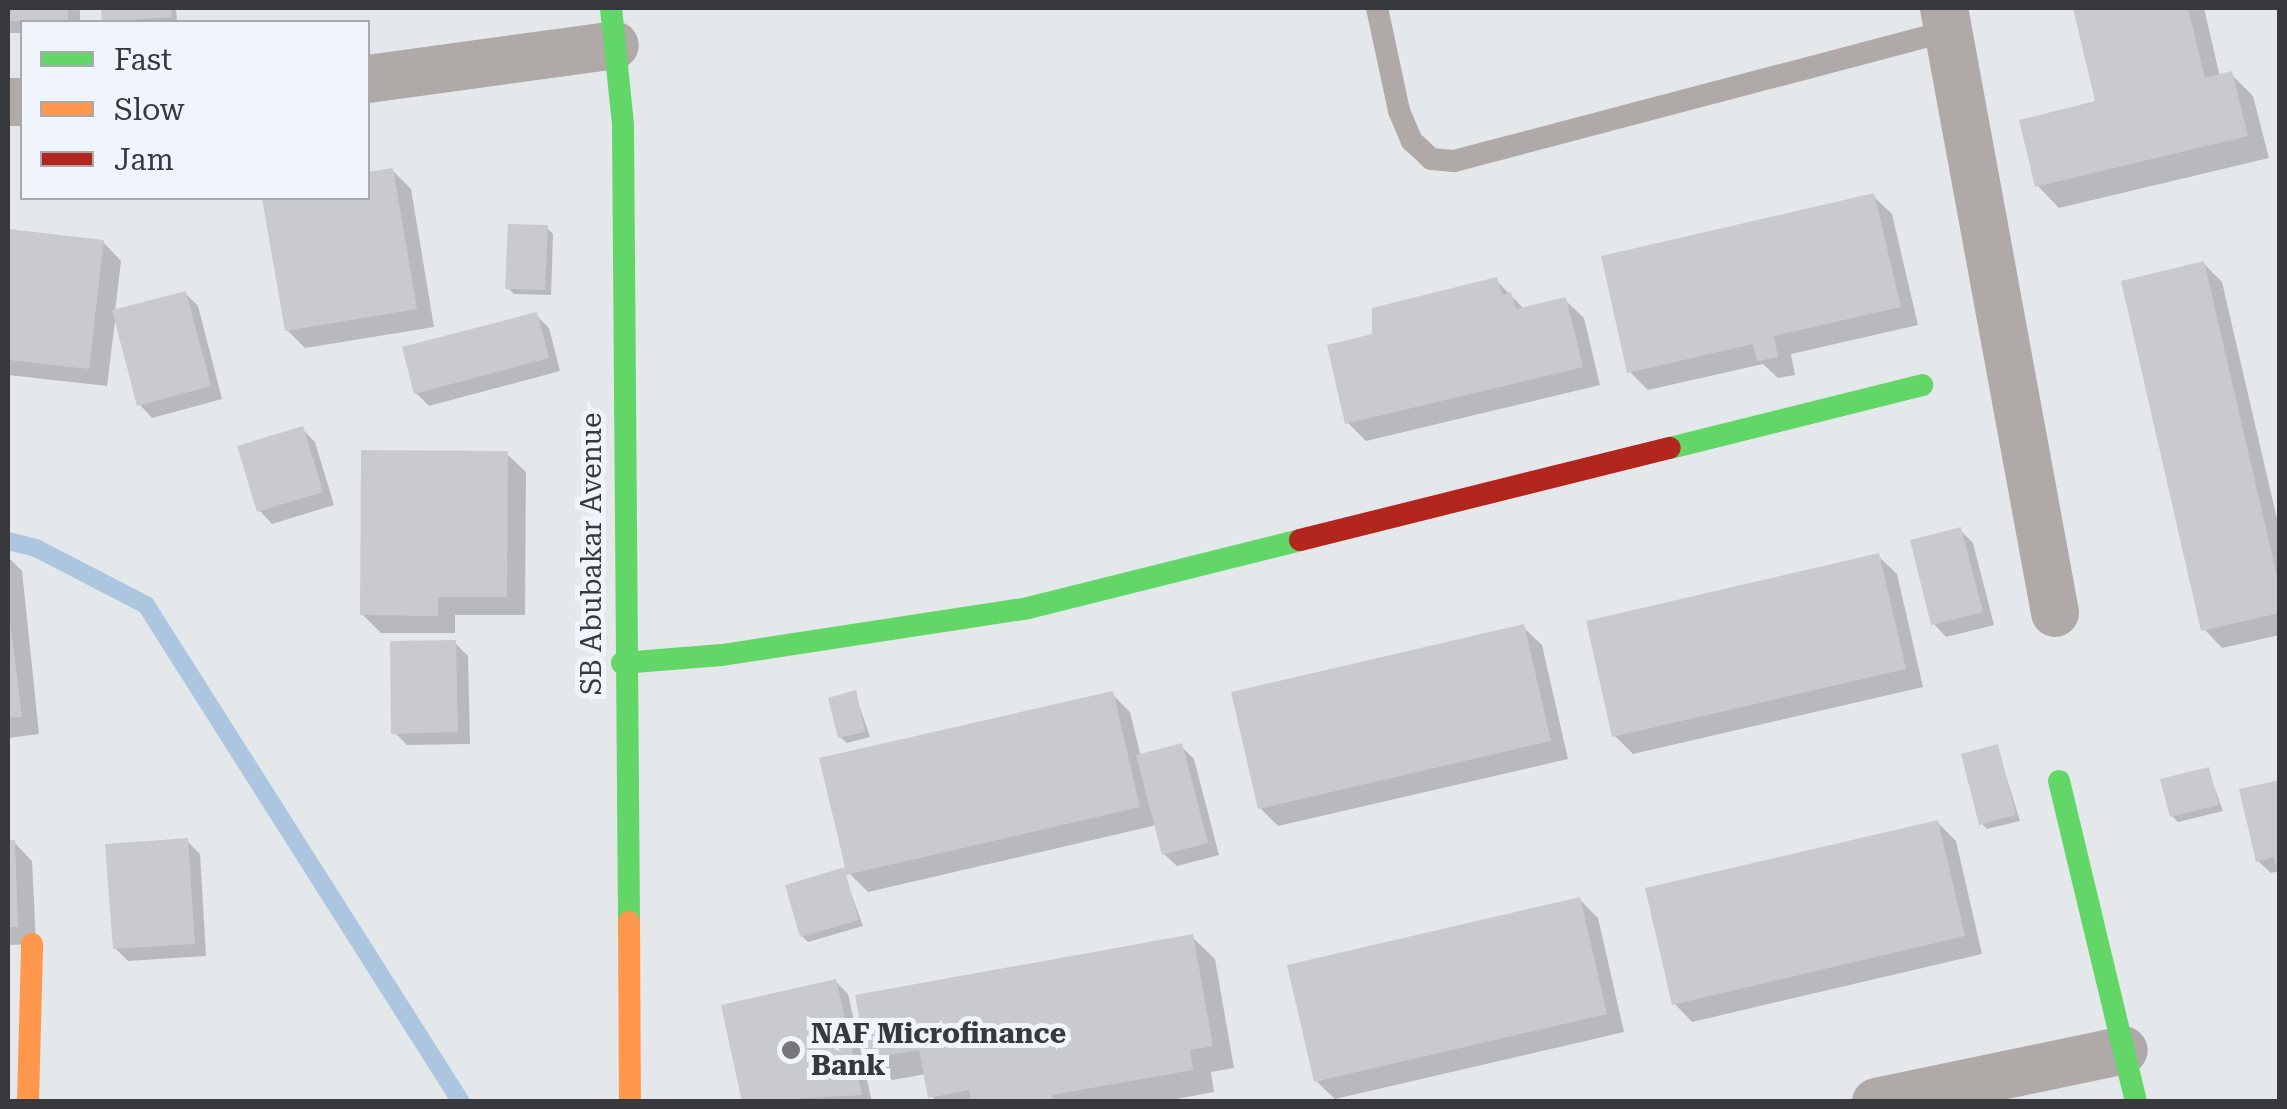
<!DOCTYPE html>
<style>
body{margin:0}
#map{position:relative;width:2287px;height:1109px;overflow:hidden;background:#e5e8eb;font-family:"Roboto Serif",serif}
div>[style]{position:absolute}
.shadow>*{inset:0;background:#0003}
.stream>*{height:18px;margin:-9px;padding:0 9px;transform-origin:9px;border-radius:9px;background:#adc6df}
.building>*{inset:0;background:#c9cacd}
.lane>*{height:22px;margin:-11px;padding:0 11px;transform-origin:11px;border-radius:11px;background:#afa9a8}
.street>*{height:48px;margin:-24px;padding:0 24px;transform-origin:24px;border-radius:24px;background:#afa9a8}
.fast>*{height:22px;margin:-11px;padding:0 11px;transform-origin:11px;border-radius:11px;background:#63d668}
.slow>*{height:22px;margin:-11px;padding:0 11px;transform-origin:11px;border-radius:11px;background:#ff974d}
.jam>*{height:22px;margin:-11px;padding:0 11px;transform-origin:11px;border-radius:11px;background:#b3261e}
.dots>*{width:28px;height:28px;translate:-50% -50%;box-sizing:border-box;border:5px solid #f0f5fb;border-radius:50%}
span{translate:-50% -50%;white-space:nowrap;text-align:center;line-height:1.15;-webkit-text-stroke:10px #f0f5fb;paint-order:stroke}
.street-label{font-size:28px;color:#37393c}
.poi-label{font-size:28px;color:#37393c;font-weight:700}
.left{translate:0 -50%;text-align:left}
.frame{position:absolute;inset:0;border:10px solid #37393c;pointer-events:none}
.legend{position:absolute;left:20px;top:20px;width:350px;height:180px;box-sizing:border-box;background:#f0f5fb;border:2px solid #a6aaaf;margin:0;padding:12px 18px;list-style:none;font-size:30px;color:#37393c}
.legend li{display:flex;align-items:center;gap:20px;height:50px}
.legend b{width:50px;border:2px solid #a6aaaf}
</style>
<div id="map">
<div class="shadow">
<i style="clip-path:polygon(8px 8px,80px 8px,80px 22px,22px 22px,22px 33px,8px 33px)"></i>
<i style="clip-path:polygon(103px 8px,176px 8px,177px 22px,105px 22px)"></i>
<i style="clip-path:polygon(2075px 8px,2204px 8px,2220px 77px,2231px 74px,2253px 96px,2269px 158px,2059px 208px,2037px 185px,2098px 103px)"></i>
<i style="clip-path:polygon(393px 171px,411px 189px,434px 327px,305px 348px,287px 330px,265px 198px,368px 198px,368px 175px)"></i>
<i style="clip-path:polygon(1873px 196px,1892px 214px,1918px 325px,1791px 354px,1795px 375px,1778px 378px,1763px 364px,1648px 390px,1630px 372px)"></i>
<i style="clip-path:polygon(547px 228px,553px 234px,551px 295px,514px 294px,508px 288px)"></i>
<i style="clip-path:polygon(8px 232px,103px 242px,121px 261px,115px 312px,185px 293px,198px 306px,222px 399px,152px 418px,140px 405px,116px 314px,107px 386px,8px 375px)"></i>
<i style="clip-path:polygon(2204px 264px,2222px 282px,2280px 532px,2280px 635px,2222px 648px,2204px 629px)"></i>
<i style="clip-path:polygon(1496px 280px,1525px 310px,1565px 300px,1584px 318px,1600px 385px,1366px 441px,1348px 423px,1375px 336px)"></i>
<i style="clip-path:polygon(536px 315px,549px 328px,560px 371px,429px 406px,416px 393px)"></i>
<i style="clip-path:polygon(302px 429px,315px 442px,334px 505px,272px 524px,260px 511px)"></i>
<i style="clip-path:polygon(507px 454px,526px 472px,525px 615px,455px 615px,455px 633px,381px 633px,362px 614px)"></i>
<i style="clip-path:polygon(1960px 530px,1973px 543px,1994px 625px,1946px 637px,1934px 624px)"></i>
<i style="clip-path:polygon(1878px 556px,1897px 574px,1923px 687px,1633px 754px,1615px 736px)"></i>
<i style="clip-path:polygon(8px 557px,22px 571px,39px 734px,8px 738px)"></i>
<i style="clip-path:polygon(1523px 627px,1542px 645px,1568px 759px,1278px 826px,1260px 808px)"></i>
<i style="clip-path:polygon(455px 643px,468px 656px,470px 744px,407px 745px,394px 732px)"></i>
<i style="clip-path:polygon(855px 693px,870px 737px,847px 743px,840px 737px)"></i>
<i style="clip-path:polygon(1112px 694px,1130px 712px,1141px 757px,1181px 746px,1194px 759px,1219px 855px,1177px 866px,1164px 854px,1157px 825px,868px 892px,849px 873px)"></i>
<i style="clip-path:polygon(1997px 747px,2020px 821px,1987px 829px,1981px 823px)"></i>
<i style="clip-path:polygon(2208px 770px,2223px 811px,2178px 822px,2172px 816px)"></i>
<i style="clip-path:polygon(2280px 782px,2280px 871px,2271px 873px,2258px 861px)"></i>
<i style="clip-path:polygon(1937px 822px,1956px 841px,1982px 954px,1692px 1022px,1674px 1003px)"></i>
<i style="clip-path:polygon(187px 841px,200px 854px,206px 956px,128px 961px,115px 948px)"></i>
<i style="clip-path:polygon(14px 842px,32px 861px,36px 944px,8px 945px,8px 843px)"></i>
<i style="clip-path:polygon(843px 871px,863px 926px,808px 942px,802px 936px)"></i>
<i style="clip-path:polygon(1580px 900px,1598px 918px,1624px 1032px,1335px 1099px,1316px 1081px)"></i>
<i style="clip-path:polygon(1192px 937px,1215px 959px,1234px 1068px,1211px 1072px,1214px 1092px,1160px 1102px,935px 1102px,926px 1074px,892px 1080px,870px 1058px)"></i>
<i style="clip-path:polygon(835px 981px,848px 994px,872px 1102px,745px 1102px)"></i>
</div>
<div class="stream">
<i style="left:8px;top:541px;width:29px;rotate:14deg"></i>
<i style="left:36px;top:548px;width:124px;rotate:27.4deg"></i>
<i style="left:146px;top:605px;width:588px;rotate:57.63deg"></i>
</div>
<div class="building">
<i style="clip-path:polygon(8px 8px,68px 8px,68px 21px,8px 21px)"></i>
<i style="clip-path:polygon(101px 8px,171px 8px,172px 17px,102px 22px)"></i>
<i style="clip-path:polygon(2073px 8px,2188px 8px,2205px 78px,2232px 71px,2248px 136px,2035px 187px,2019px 120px,2095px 101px)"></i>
<i style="clip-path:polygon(393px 168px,417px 309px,285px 331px,262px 198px,368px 198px,368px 172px)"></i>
<i style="clip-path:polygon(1874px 193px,1901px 307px,1774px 336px,1778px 357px,1757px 361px,1753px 344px,1627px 373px,1601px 256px)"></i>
<i style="clip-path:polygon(508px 224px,548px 225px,545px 290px,505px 289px)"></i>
<i style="clip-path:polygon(8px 229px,104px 240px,89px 369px,8px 360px)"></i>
<i style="clip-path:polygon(2204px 261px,2280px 589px,2280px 613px,2201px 631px,2121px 281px)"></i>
<i style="clip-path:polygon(1497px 277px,1502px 295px,1511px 292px,1516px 309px,1566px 297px,1583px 367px,1345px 424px,1327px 345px,1372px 334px,1372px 308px)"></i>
<i style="clip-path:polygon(186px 291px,211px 386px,137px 406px,112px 310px)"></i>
<i style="clip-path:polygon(537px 312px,549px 358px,414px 394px,402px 347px)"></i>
<i style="clip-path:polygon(303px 426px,323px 492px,257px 512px,237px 446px)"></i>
<i style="clip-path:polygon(361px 450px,508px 451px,507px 597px,438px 597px,438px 616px,360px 615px)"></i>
<i style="clip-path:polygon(1961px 527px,1983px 612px,1931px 625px,1910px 540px)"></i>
<i style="clip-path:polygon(1879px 553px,1906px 669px,1612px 737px,1586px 621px)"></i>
<i style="clip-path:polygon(8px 604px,22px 717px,8px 718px)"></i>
<i style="clip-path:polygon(1524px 624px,1551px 741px,1258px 809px,1231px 692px)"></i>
<i style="clip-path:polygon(456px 640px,458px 732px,391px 734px,390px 641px)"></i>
<i style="clip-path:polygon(856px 690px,865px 732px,838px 738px,828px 698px)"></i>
<i style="clip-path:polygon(1113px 691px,1140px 807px,846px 875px,859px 920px,800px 937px,785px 885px,845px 867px,819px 758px)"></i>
<i style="clip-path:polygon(1182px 743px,1208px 843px,1162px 855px,1136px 755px)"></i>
<i style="clip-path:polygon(1998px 744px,2016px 815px,1979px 825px,1961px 754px)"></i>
<i style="clip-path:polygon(2209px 767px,2219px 805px,2170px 817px,2160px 779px)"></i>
<i style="clip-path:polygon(2280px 780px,2280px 875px,2278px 876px,2274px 857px,2256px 862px,2239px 789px)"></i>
<i style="clip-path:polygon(1938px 820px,1965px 936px,1672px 1005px,1645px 888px)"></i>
<i style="clip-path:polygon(188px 838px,195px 944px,113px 949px,105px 844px)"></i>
<i style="clip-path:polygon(8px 840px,15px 840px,18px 927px,8px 927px)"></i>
<i style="clip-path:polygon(1580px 897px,1607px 1014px,1314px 1082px,1287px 965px)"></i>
<i style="clip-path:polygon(1193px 934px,1213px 1046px,1190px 1050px,1193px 1070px,1052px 1095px,1053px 1102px,971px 1102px,969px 1090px,928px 1098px,919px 1050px,867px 1059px,855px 995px)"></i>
<i style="clip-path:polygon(836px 979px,862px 1095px,742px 1102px,721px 1005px)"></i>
</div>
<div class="lane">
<i style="left:1377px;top:8px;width:105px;rotate:77.9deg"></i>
<i style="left:1399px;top:111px;width:33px;rotate:67deg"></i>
<i style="left:1412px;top:141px;width:26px;rotate:43deg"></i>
<i style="left:1431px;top:159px;width:23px;rotate:5deg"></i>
<i style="left:1454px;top:161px;width:511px;rotate:-14.74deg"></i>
</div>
<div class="street">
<i style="left:1944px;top:8px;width:615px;rotate:79.6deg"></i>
<i style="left:368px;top:79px;width:249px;rotate:-7.8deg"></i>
<i style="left:8px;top:102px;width:14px"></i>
<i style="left:1876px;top:1102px;width:253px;rotate:-11.8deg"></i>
</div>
<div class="fast">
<i style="left:611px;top:8px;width:118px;rotate:84.1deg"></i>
<i style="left:623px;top:125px;width:797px;rotate:89.57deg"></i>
<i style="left:1670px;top:448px;width:260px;rotate:-14deg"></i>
<i style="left:622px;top:663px;width:100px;rotate:-4.6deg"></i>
<i style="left:722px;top:655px;width:310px;rotate:-8.7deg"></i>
<i style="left:1028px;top:608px;width:280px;rotate:-14deg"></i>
<i style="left:2059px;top:781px;width:330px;rotate:76.5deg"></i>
</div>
<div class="slow">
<i style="left:629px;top:922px;width:180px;rotate:89.7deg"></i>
<i style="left:28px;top:1102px;width:158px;rotate:-88.5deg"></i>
</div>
<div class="jam">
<i style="left:1300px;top:540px;width:381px;rotate:-14deg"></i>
</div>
<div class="dots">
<i style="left:791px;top:1050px;background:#747679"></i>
</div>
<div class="street-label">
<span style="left:592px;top:554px;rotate:-90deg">SB Abubakar Avenue</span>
</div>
<div class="poi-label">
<span class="left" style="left:811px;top:1050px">NAF Microfinance<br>Bank</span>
</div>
<div class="frame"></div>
<ul class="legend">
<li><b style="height:12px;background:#63d668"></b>Fast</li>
<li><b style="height:12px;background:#ff974d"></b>Slow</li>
<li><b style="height:12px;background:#b3261e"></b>Jam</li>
</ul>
</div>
